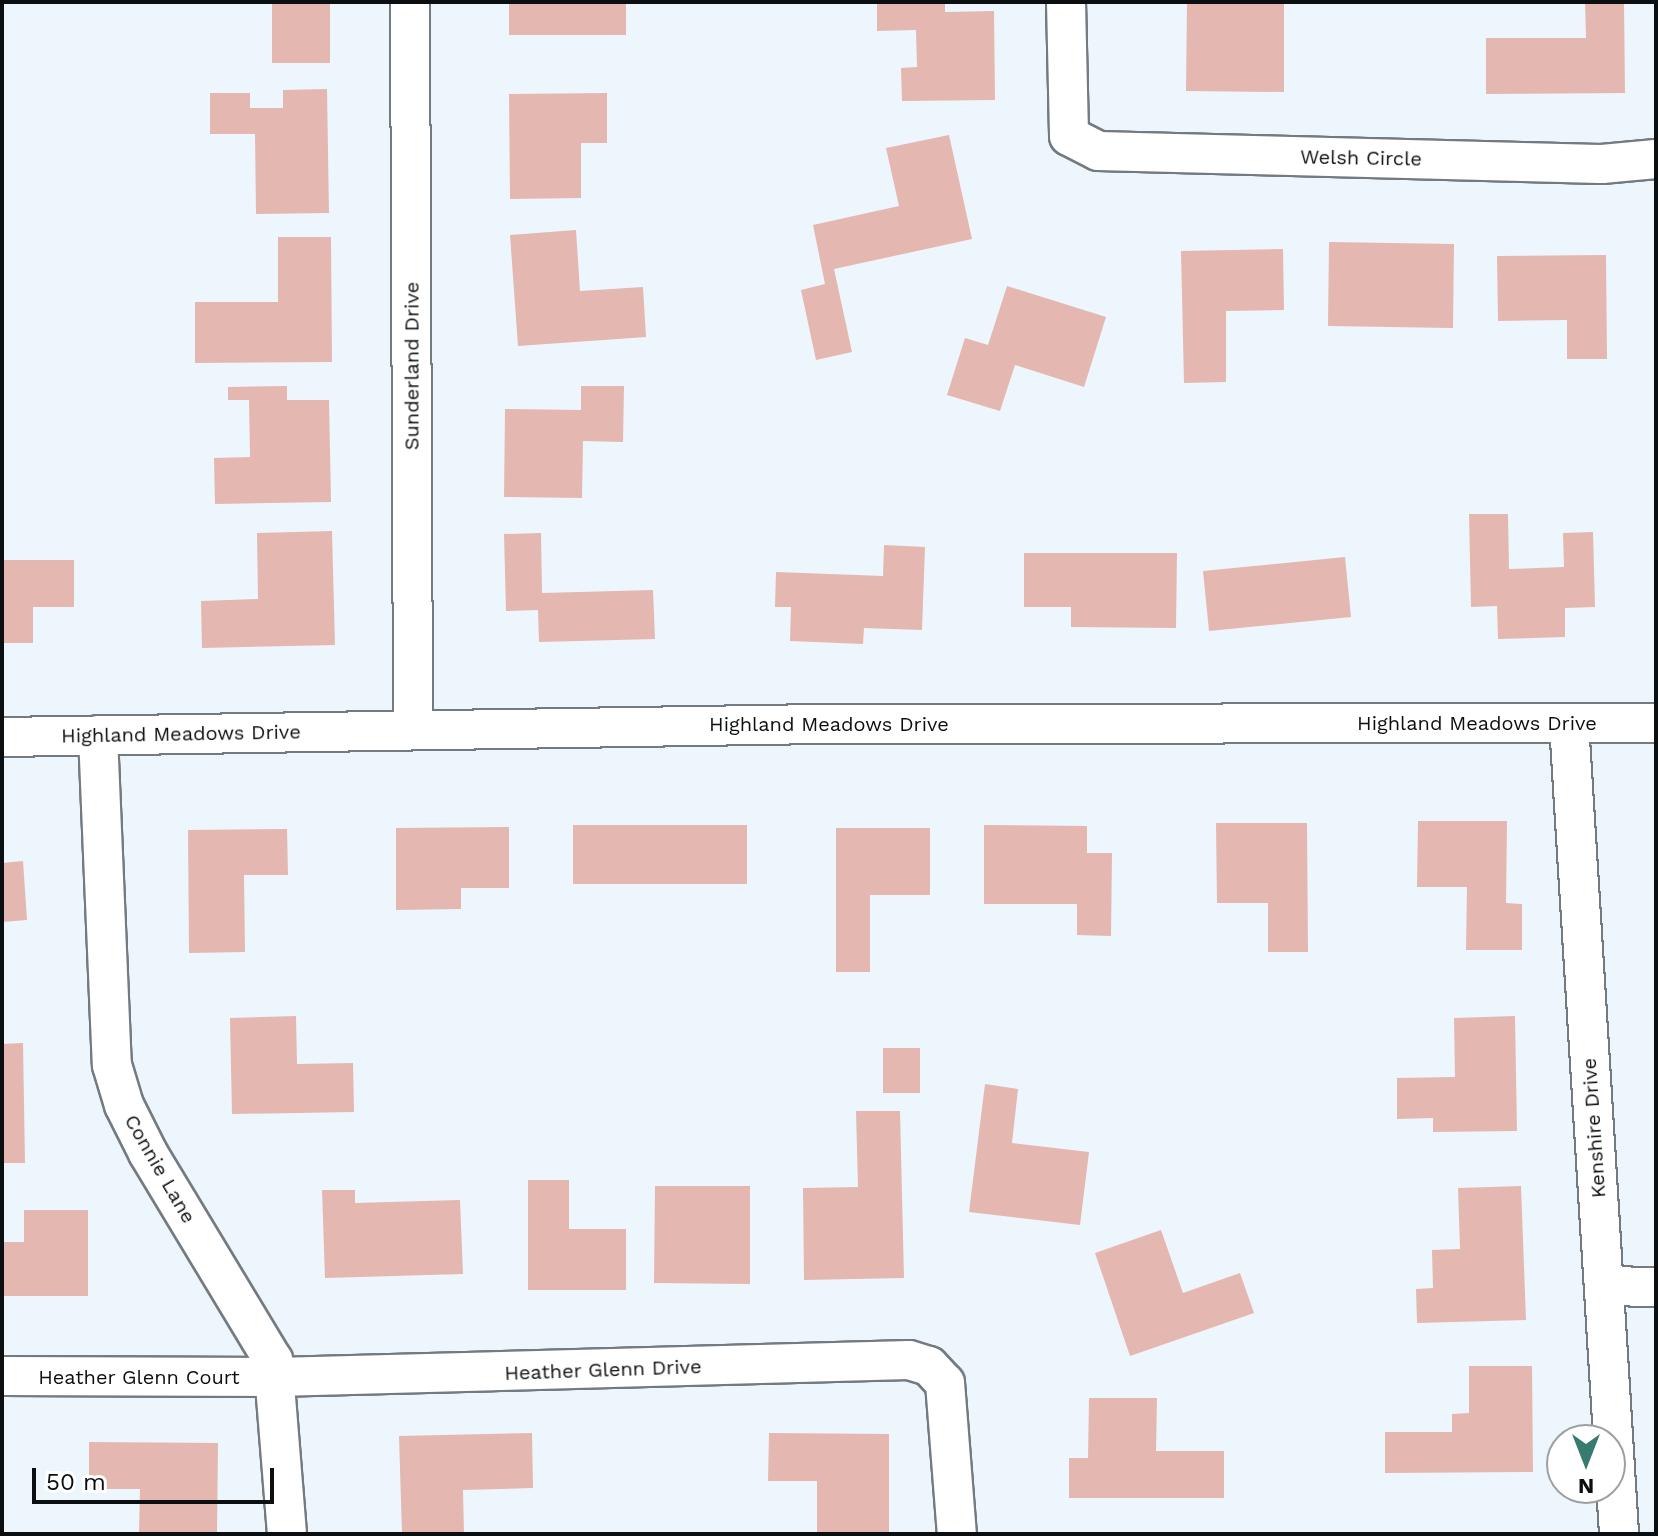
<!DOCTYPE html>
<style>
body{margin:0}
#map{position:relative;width:1658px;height:1536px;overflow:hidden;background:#edf6fc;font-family:"Work Sans",sans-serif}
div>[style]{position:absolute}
.building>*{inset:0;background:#e4b7b1}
.roads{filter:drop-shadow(2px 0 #737a80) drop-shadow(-2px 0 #737a80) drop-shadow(0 2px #737a80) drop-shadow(0 -2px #737a80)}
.minor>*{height:38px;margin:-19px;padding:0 19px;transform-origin:19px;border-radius:19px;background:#fff}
span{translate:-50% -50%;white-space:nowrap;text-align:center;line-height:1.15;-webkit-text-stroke:8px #fff;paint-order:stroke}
.street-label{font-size:20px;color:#0c0f11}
.frame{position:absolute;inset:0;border:4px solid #0c0f11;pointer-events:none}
.north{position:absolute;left:1546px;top:1424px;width:80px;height:80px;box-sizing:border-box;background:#fff;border:2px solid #9e9fa0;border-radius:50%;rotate:180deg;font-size:22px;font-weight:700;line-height:32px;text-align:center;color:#0c0f11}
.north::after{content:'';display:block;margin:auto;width:28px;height:36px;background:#377b6e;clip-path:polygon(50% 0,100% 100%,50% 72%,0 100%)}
.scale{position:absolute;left:32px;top:1468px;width:242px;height:36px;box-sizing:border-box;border:4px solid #0c0f11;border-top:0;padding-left:10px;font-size:24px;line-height:28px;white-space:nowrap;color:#0c0f11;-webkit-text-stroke:6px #fff;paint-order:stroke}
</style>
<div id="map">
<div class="building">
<i style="clip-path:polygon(272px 2px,330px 2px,330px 63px,272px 63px)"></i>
<i style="clip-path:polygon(509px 2px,626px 2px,626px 35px,509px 35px)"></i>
<i style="clip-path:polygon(877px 2px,945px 2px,945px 12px,994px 11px,995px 100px,902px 101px,901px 68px,917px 67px,916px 30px,877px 31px)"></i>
<i style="clip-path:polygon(1187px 2px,1284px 2px,1284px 92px,1186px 91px)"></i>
<i style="clip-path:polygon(1585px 2px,1624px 2px,1625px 93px,1486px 94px,1486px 38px,1586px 38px)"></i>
<i style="clip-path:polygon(327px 89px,329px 213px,256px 214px,255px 134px,210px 134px,210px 93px,250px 93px,250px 108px,283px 108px,283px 90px)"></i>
<i style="clip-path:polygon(607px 93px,607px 143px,581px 143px,581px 198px,510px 199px,509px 94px)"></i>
<i style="clip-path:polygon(949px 135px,972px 239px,834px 269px,852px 352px,816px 360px,801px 290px,825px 284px,813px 225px,899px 206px,886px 148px)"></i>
<i style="clip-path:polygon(576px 230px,580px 291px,643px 287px,646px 337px,518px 346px,510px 235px)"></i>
<i style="clip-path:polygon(278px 237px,331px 237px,332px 362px,195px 363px,195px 302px,278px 302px)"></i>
<i style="clip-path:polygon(1329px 242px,1454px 244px,1453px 328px,1328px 326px)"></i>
<i style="clip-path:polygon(1283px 249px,1284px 310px,1226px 311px,1226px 382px,1184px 383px,1181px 251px)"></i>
<i style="clip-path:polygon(1606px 255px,1607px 359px,1567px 359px,1567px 320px,1498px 321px,1497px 256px)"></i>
<i style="clip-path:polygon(1007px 286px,1106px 317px,1084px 387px,1015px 365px,1000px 411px,947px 395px,965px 338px,988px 345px)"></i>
<i style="clip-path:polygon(287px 386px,287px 400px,329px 400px,331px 502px,215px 504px,214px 458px,250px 457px,249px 400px,228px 400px,228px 387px)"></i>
<i style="clip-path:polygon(581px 386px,624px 386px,623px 442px,583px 441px,582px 498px,504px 497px,505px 409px,581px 410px)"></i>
<i style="clip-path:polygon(1469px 514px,1508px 514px,1509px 569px,1564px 567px,1563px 533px,1593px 532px,1595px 607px,1565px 608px,1565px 637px,1498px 639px,1497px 606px,1471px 607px)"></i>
<i style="clip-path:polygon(332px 531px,335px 645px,202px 648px,201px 601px,258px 599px,257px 533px)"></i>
<i style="clip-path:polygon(541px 533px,542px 593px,653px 590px,655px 639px,539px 642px,538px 610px,506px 611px,504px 534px)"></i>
<i style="clip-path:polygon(884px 545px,925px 547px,922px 630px,864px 628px,863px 644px,790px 641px,791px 607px,775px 607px,776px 572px,883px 576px)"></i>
<i style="clip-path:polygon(1024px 553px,1177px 553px,1176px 628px,1071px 627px,1071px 607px,1024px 607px)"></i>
<i style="clip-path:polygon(1345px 557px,1351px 617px,1209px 631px,1203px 571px)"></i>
<i style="clip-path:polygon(2px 560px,74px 560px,74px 607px,33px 607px,33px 643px,2px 643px)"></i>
<i style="clip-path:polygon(1418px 821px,1507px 821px,1506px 903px,1522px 904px,1522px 950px,1466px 950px,1467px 887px,1417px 887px)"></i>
<i style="clip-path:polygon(1216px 823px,1307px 823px,1308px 952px,1268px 952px,1268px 903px,1217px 903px)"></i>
<i style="clip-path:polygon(573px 825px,747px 825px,747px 884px,573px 884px)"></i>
<i style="clip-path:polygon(984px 825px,1087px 826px,1087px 853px,1112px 853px,1111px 936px,1077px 935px,1077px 904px,984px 904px)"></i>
<i style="clip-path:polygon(509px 827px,509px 888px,461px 888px,461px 909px,396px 910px,396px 828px)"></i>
<i style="clip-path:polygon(836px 828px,930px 828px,930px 895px,870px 895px,870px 972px,836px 972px)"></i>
<i style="clip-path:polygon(287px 829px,288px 875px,244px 875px,245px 952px,189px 953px,188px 830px)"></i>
<i style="clip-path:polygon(23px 861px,27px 920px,2px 922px,2px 863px)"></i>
<i style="clip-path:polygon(296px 1016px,297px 1064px,353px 1063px,354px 1112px,232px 1114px,230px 1018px)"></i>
<i style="clip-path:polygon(1515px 1016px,1517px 1131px,1433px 1132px,1433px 1118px,1397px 1119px,1397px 1078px,1455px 1077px,1454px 1018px)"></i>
<i style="clip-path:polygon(23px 1043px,25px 1163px,2px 1163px,2px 1044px)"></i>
<i style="clip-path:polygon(883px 1048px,920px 1048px,920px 1093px,883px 1093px)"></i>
<i style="clip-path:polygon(985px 1084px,1018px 1089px,1012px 1143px,1089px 1152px,1080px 1225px,969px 1212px)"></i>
<i style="clip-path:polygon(856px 1111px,900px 1111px,904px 1278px,804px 1280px,803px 1188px,858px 1187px)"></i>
<i style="clip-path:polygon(528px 1180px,569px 1180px,569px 1229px,626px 1229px,626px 1290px,528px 1290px)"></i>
<i style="clip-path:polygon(655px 1186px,750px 1186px,750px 1284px,654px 1283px)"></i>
<i style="clip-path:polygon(1521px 1186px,1526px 1320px,1417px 1323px,1416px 1289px,1433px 1288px,1432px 1250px,1460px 1249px,1458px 1188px)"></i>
<i style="clip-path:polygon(322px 1190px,355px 1190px,355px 1203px,460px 1200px,463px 1274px,325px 1278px)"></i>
<i style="clip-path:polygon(24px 1210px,88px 1210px,88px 1296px,2px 1296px,2px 1242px,24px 1242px)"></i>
<i style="clip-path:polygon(1161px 1230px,1183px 1293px,1240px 1273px,1254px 1313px,1130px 1356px,1095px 1253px)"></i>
<i style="clip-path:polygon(1469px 1366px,1532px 1366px,1533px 1472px,1385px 1473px,1385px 1432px,1452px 1432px,1452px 1414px,1469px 1413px)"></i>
<i style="clip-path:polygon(1089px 1398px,1157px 1398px,1156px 1451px,1224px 1451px,1224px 1498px,1069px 1498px,1069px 1458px,1088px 1458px)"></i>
<i style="clip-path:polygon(532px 1433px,533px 1488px,463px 1490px,464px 1534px,402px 1534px,399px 1436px)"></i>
<i style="clip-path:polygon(769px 1433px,889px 1434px,889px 1534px,817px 1534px,817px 1481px,768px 1481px)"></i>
<i style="clip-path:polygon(89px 1442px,218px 1443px,217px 1534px,139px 1534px,140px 1489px,89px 1489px)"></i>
</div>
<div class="roads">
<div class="minor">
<i style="left:410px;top:2px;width:728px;rotate:89.76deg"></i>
<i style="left:1066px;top:2px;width:134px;rotate:88.7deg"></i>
<i style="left:1069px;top:136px;width:33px;rotate:27deg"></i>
<i style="left:1098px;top:151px;width:504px;rotate:1.48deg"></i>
<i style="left:1602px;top:164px;width:54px;rotate:-5.3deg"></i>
<i style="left:1569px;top:723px;width:813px;rotate:86.47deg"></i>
<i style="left:98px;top:735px;width:330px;rotate:87.6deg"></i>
<i style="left:112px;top:1065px;width:42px;rotate:73.3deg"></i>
<i style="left:124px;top:1105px;width:54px;rotate:63.4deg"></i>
<i style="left:148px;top:1153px;width:242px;rotate:58.9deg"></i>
<i style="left:273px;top:1360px;width:175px;rotate:85.4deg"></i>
<i style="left:2px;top:737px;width:818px;rotate:-0.91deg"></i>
<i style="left:820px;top:724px;width:836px;rotate:-0.07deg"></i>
<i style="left:1604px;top:1286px;width:52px;rotate:1.1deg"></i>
<i style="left:2px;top:1376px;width:274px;rotate:0.2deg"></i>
<i style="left:276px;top:1377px;width:633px;rotate:-1.54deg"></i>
<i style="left:909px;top:1360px;width:21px;rotate:17deg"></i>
<i style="left:929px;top:1366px;width:23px;rotate:47deg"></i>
<i style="left:945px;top:1383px;width:151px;rotate:85.5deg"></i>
</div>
</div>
<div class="street-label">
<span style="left:1361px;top:158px;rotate:1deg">Welsh Circle</span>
<span style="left:412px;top:366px;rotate:-90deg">Sunderland Drive</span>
<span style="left:1477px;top:723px">Highland Meadows Drive</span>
<span style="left:829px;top:724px">Highland Meadows Drive</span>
<span style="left:181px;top:734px;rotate:-1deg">Highland Meadows Drive</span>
<span style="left:1594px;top:1128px;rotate:-94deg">Kenshire Drive</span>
<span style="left:160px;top:1169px;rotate:60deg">Connie Lane</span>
<span style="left:603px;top:1370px;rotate:-2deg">Heather Glenn Drive</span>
<span style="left:139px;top:1377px">Heather Glenn Court</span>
</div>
<div class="frame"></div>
<div class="north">N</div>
<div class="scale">50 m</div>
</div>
